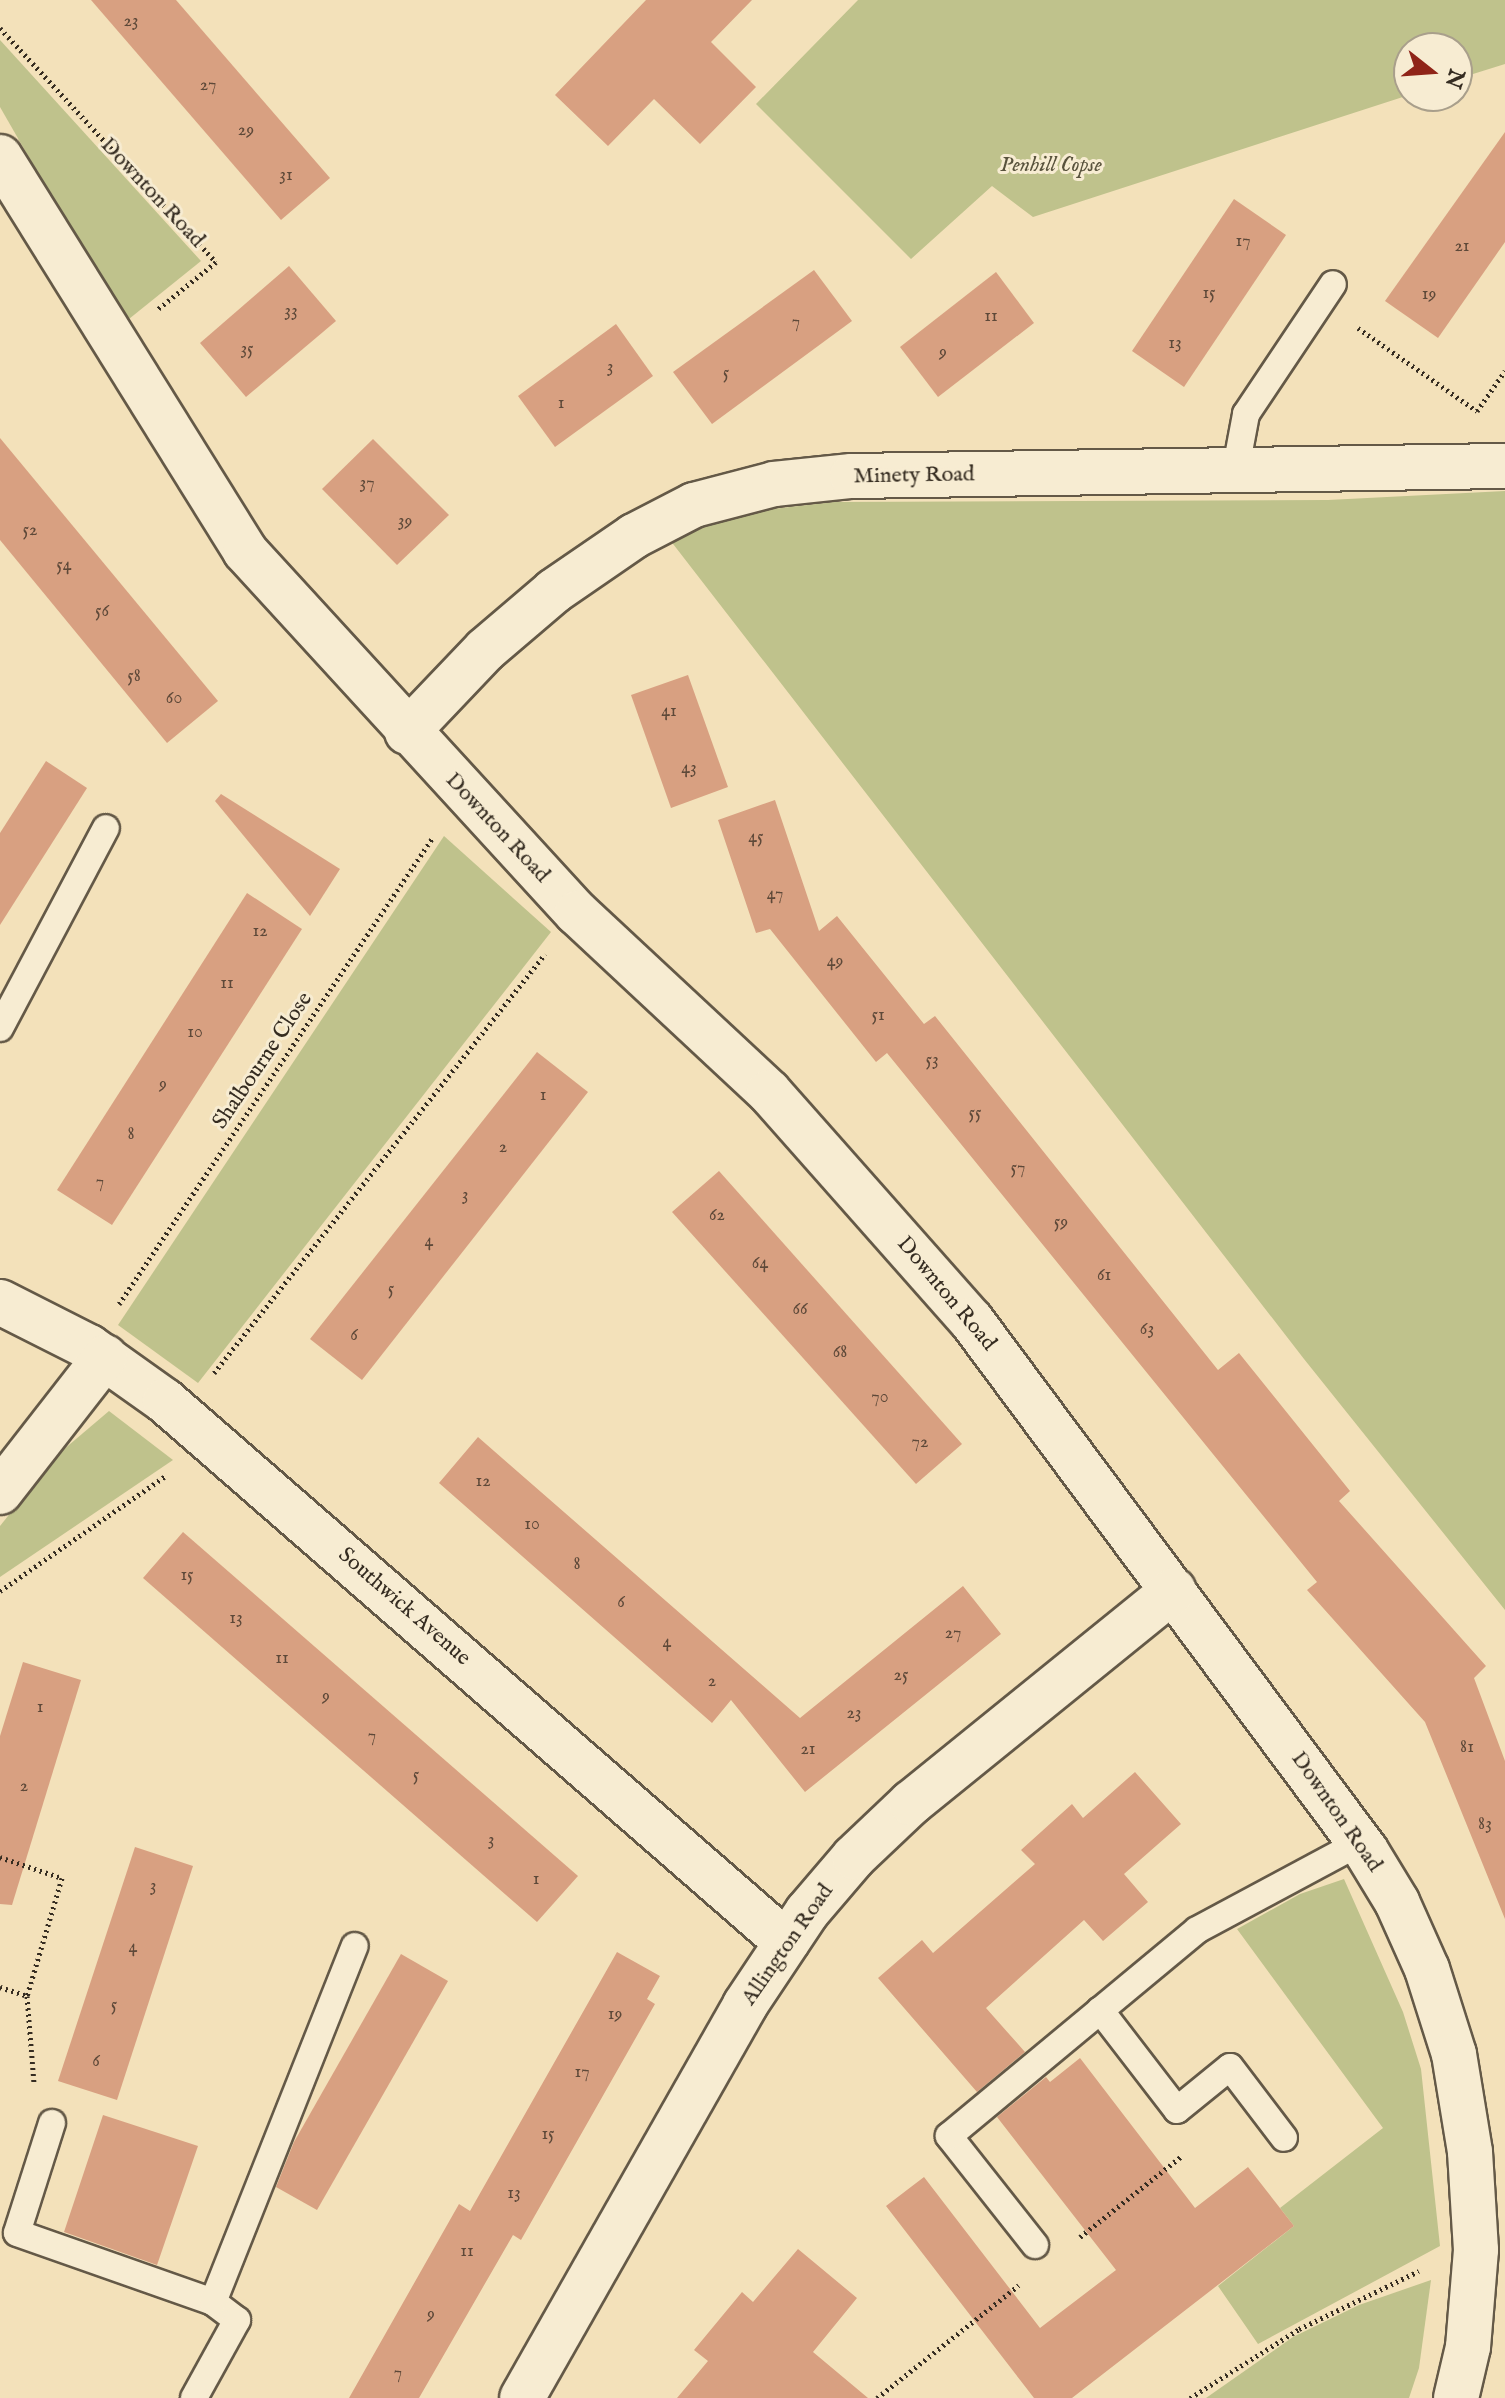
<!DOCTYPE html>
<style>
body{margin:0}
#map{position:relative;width:1505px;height:2398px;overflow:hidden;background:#f3e1ba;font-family:"IM FELL English",serif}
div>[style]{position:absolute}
.green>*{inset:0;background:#bfc28c}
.building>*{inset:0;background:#d8a081}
.path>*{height:5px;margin-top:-2.5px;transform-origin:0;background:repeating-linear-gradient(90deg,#352c21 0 2px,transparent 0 6px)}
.roads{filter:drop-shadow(2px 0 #645947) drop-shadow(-2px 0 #645947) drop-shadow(0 2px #645947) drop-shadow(0 -2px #645947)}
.service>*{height:26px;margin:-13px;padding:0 13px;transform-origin:13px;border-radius:13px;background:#f7ecd2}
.minor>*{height:44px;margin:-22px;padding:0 22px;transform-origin:22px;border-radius:22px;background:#f7ecd2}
span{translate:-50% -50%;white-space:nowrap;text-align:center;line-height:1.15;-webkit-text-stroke:6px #f7ecd2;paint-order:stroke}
.number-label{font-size:18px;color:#5e4939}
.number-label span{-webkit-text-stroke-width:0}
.park-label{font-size:22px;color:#58523c;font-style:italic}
.street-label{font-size:22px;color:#352c21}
.north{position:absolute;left:1393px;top:32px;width:80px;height:80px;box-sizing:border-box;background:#f7ecd2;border:2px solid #a99f8b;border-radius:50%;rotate:107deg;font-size:22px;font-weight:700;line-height:32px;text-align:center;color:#352c21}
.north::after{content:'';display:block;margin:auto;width:28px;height:36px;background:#8f2418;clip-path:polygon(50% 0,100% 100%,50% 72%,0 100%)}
</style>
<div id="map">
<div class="green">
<i style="clip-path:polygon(858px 0,1505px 0,1505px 64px,1457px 79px,1457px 48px,1409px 48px,1409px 95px,1033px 217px,992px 186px,911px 259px,756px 104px)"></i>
<i style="clip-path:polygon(0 40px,201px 261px,124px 323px,0 107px)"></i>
<i style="clip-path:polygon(1505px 491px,1505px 1610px,1304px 1359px,670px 540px,746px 512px,834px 502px,1328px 500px)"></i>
<i style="clip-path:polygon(444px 836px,551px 932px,198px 1383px,118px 1325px)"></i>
<i style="clip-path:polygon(109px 1411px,173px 1460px,0 1577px,0 1526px,56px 1456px)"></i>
<i style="clip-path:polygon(1344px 1879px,1403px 2012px,1421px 2069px,1440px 2246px,1258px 2344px,1218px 2286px,1294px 2226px,1280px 2208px,1383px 2128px,1237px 1929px,1300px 1894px)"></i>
<i style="clip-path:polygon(1431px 2280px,1419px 2368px,1409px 2398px,1206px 2398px,1293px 2337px,1359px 2305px)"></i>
</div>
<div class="building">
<i style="clip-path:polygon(91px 0,176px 0,330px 178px,281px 220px)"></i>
<i style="clip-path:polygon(646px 0,752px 0,711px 42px,756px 87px,700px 144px,654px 99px,608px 146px,555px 95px)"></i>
<i style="clip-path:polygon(1505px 132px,1505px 242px,1438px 338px,1385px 301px)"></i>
<i style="clip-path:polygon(1234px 199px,1286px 235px,1184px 387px,1132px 351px)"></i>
<i style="clip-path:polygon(289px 266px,336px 321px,246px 397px,200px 343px)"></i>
<i style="clip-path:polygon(814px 270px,852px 321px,712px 424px,673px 372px)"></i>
<i style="clip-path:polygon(996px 272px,1034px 323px,938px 397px,900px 347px)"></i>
<i style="clip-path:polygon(616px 324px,653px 376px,555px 447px,518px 396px)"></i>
<i style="clip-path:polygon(0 438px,218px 701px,167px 743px,0 540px)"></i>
<i style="clip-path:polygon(373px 439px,449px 515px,397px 565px,322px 489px)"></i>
<i style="clip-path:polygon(688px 675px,728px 787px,671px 808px,631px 695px)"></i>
<i style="clip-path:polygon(46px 761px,87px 788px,0 925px,0 833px)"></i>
<i style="clip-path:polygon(221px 794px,340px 869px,310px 916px,215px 801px)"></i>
<i style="clip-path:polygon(775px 800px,819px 931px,837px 916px,924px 1024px,935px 1016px,1218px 1370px,1239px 1353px,1350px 1491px,1339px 1501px,1486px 1666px,1474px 1678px,1505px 1761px,1505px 1919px,1425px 1722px,1307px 1590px,1317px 1582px,887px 1053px,876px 1062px,770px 929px,756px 933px,718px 820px)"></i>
<i style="clip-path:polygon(247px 893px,302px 929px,112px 1225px,57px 1190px)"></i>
<i style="clip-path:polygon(537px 1052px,588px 1092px,362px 1380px,310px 1339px)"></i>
<i style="clip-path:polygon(719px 1171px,962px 1444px,916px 1484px,672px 1212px)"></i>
<i style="clip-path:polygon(478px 1437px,800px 1718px,963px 1586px,1001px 1634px,805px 1792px,731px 1700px,712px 1723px,439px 1483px)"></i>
<i style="clip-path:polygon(183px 1532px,578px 1876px,537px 1922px,143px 1578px)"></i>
<i style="clip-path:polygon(23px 1662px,81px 1680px,12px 1905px,0 1904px,0 1736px)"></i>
<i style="clip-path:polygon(1135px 1772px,1181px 1824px,1124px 1874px,1148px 1902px,1103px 1941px,1084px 1920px,986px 2008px,1025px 2052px,977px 2092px,878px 1978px,922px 1940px,933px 1953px,1035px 1864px,1021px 1850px,1072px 1804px,1083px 1818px)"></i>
<i style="clip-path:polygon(135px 1847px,193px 1866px,117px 2100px,58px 2081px)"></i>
<i style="clip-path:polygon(617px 1952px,660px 1976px,647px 1999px,655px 2004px,521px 2240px,513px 2235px,419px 2398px,349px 2398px,459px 2204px,470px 2211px)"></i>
<i style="clip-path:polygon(401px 1954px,448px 1981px,317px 2210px,276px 2187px,294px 2142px)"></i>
<i style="clip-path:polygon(1080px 2058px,1195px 2208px,1248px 2167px,1294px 2226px,1072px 2398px,1034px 2398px,886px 2206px,924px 2177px,1040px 2328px,1116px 2270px,997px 2117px,1046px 2077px,1050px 2082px)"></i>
<i style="clip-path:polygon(103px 2115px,198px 2146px,157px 2265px,64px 2232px)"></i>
<i style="clip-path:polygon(798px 2249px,857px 2298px,813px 2352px,868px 2398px,677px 2398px,708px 2361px,694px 2350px,742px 2292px,753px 2302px)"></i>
</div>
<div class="path">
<i style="left:0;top:28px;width:318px;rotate:47.3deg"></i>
<i style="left:216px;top:262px;width:76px;rotate:140.9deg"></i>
<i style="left:1358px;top:328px;width:145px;rotate:34.9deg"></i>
<i style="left:1477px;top:411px;width:49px;rotate:-55deg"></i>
<i style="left:119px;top:1304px;width:563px;rotate:-56.08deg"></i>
<i style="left:214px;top:1373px;width:534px;rotate:-51.69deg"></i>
<i style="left:0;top:1591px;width:203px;rotate:-34.8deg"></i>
<i style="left:0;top:1857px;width:65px;rotate:18.7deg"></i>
<i style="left:62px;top:1878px;width:123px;rotate:106.5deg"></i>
<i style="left:27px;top:1996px;width:87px;rotate:85.4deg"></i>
<i style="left:0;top:1987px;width:28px;rotate:18deg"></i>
<i style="left:1080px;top:2237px;width:130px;rotate:-38.5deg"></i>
<i style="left:877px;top:2398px;width:181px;rotate:-38.5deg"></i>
<i style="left:1190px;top:2398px;width:129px;rotate:-32.3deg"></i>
<i style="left:1299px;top:2329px;width:133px;rotate:-25.8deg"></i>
</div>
<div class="roads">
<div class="service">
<i style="left:1235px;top:473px;width:60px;rotate:-79.4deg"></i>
<i style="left:1246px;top:414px;width:156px;rotate:-56.2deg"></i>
<i style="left:0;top:1028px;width:226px;rotate:-62.1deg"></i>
<i style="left:1100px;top:2010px;width:126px;rotate:52.4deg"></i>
<i style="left:1177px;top:2110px;width:68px;rotate:-39.1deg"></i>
<i style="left:1230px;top:2067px;width:89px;rotate:52.7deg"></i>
<i style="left:52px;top:2123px;width:115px;rotate:107.7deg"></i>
<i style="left:17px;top:2233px;width:208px;rotate:19.4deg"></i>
<i style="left:213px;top:2302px;width:30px;rotate:37deg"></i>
<i style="left:237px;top:2320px;width:89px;rotate:118.9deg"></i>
<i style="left:1035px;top:2245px;width:139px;rotate:-128.3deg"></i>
<i style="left:949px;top:2136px;width:322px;rotate:-39.7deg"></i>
<i style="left:1197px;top:1930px;width:184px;rotate:-28.2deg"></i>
<i style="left:213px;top:2302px;width:383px;rotate:-68.3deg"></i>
</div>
<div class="minor">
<i style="left:0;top:157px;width:464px;rotate:58.1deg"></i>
<i style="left:245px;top:551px;width:491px;rotate:47.5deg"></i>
<i style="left:577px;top:913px;width:262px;rotate:43deg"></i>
<i style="left:769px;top:1092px;width:305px;rotate:48.5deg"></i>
<i style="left:971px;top:1320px;width:662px;rotate:53.36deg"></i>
<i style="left:1366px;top:1851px;width:60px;rotate:58.7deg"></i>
<i style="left:1397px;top:1902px;width:73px;rotate:65.9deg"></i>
<i style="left:1427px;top:1969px;width:89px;rotate:72.4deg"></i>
<i style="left:1454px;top:2054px;width:99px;rotate:80.7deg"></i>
<i style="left:1470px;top:2152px;width:98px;rotate:86.5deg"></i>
<i style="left:1476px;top:2250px;width:97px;rotate:94.7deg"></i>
<i style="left:1468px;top:2347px;width:52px;rotate:103.2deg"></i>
<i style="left:407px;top:732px;width:113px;rotate:-46.4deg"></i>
<i style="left:485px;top:650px;width:91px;rotate:-40.5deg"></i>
<i style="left:554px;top:591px;width:97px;rotate:-34.5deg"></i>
<i style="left:634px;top:536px;width:68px;rotate:-27.3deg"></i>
<i style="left:694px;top:505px;width:83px;rotate:-14.7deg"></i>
<i style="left:774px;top:484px;width:78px;rotate:-5.9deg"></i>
<i style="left:852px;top:476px;width:653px;rotate:-0.88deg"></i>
<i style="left:0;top:1302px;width:100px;rotate:26.8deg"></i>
<i style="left:89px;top:1347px;width:93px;rotate:35.4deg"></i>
<i style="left:165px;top:1401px;width:824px;rotate:41.06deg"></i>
<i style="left:0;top:1492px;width:171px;rotate:-52.1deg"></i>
<i style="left:522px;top:2398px;width:452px;rotate:-60.4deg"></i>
<i style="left:745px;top:2005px;width:112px;rotate:-56.3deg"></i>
<i style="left:807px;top:1912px;width:72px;rotate:-49.5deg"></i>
<i style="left:854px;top:1857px;width:79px;rotate:-43.5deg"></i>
<i style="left:911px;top:1803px;width:338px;rotate:-39deg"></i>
</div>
</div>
<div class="number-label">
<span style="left:131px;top:22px">23</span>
<span style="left:208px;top:86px">27</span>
<span style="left:246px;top:131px">29</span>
<span style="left:286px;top:176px">31</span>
<span style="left:1243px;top:242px">17</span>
<span style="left:1462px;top:247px">21</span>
<span style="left:1209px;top:294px">15</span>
<span style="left:1429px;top:295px">19</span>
<span style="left:291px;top:312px">33</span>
<span style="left:991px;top:317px">11</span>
<span style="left:796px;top:323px">7</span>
<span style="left:1175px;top:344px">13</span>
<span style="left:247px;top:350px">35</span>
<span style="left:943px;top:353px">9</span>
<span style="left:610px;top:368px">3</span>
<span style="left:726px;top:374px">5</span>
<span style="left:561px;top:404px">1</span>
<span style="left:367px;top:484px">37</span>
<span style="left:405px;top:522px">39</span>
<span style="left:30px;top:531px">52</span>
<span style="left:64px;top:566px">54</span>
<span style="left:102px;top:612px">56</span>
<span style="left:134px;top:677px">58</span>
<span style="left:174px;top:699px">60</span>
<span style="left:669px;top:712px">41</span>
<span style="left:689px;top:769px">43</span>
<span style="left:756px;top:838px">45</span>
<span style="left:775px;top:895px">47</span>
<span style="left:260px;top:932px">12</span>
<span style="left:835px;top:962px">49</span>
<span style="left:227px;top:984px">11</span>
<span style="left:878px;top:1016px">51</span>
<span style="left:195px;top:1033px">10</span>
<span style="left:932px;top:1061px">53</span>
<span style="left:163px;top:1085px">9</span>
<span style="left:543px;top:1096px">1</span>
<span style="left:975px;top:1114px">55</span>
<span style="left:131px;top:1135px">8</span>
<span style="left:503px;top:1148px">2</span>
<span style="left:1018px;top:1169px">57</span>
<span style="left:100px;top:1183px">7</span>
<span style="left:465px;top:1196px">3</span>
<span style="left:717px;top:1216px">62</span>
<span style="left:1061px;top:1223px">59</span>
<span style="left:429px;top:1242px">4</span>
<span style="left:760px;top:1264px">64</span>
<span style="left:1104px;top:1276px">61</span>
<span style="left:391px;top:1290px">5</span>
<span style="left:800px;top:1310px">66</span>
<span style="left:1147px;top:1330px">63</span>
<span style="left:354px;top:1336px">6</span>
<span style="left:840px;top:1353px">68</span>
<span style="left:880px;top:1398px">70</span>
<span style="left:920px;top:1443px">72</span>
<span style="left:483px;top:1482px">12</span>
<span style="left:532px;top:1525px">10</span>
<span style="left:577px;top:1565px">8</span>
<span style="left:187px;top:1576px">15</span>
<span style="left:621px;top:1603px">6</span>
<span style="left:236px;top:1619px">13</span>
<span style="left:953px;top:1634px">27</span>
<span style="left:667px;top:1643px">4</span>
<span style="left:282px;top:1659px">11</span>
<span style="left:901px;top:1676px">25</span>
<span style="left:712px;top:1682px">2</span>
<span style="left:326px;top:1697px">9</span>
<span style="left:40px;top:1708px">1</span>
<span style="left:854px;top:1714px">23</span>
<span style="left:372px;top:1737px">7</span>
<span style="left:1467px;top:1748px">81</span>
<span style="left:808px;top:1750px">21</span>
<span style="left:416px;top:1776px">5</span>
<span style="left:24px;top:1787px">2</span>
<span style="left:1485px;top:1825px">83</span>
<span style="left:491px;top:1841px">3</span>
<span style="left:536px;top:1880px">1</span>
<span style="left:153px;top:1887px">3</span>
<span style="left:133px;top:1948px">4</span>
<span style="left:114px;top:2006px">5</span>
<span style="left:615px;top:2015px">19</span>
<span style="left:96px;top:2062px">6</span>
<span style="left:582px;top:2073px">17</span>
<span style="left:548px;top:2135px">15</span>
<span style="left:514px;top:2194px">13</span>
<span style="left:467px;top:2252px">11</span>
<span style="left:431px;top:2315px">9</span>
<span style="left:398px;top:2374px">7</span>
</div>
<div class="park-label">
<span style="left:1051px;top:166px">Penhill Copse</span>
</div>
<div class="street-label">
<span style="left:152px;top:193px;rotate:47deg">Downton Road</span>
<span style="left:914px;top:476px;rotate:-1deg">Minety Road</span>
<span style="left:497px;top:828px;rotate:47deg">Downton Road</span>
<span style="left:263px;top:1061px;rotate:-56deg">Shalbourne Close</span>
<span style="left:946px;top:1294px;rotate:50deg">Downton Road</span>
<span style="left:404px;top:1607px;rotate:41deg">Southwick Avenue</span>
<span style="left:1336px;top:1812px;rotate:55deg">Downton Road</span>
<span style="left:788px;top:1945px;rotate:-55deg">Allington Road</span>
</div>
<div class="north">N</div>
</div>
